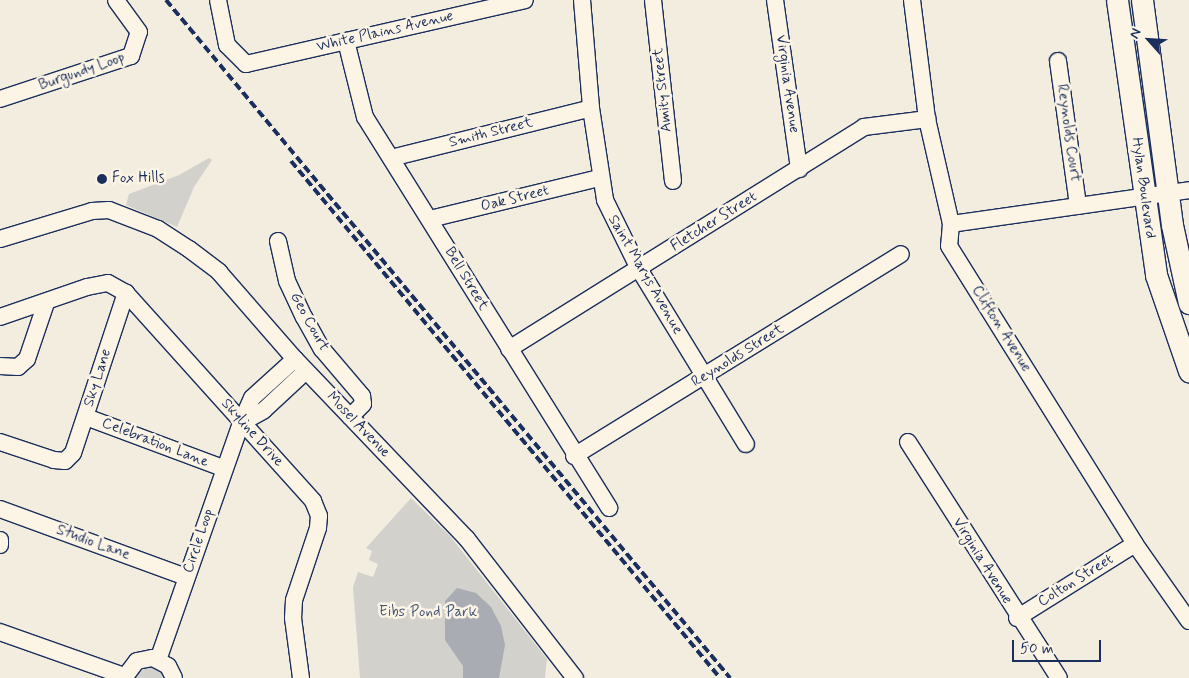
<!DOCTYPE html>
<style>
body{margin:0}
#map{position:relative;width:1189px;height:678px;overflow:hidden;background:#f3ede0;font-family:Mynerve,sans-serif}
div>[style]{position:absolute}
.green>*{inset:0;background:#d3d1cc}
.water>*{inset:0;background:#a9acb3}
.roads{filter:drop-shadow(1px 0 #1b2f5e) drop-shadow(-1px 0 #1b2f5e) drop-shadow(0 1px #1b2f5e) drop-shadow(0 -1px #1b2f5e)}
.minor>*{height:16px;margin:-8px;padding:0 8px;transform-origin:8px;border-radius:8px;background:#fcf5e5}
.major>*{height:21px;margin:-10.5px;padding:0 10.5px;transform-origin:10.5px;border-radius:10.5px;background:#fcf5e5}
.rail>*{height:4px;margin-top:-2px;transform-origin:0;background:repeating-linear-gradient(90deg,#1b2f5e 0 8px,transparent 0 12px)}
.dots>*{width:14px;height:14px;translate:-50% -50%;box-sizing:border-box;border:2px solid #fcf5e5;border-radius:50%}
span{translate:-50% -50%;white-space:nowrap;text-align:center;line-height:1.15;-webkit-text-stroke:5px #fcf5e5;paint-order:stroke}
.street-label{font-size:15px;color:#1b2f5e}
.poi-label{font-size:15px;color:#1b2f5e}
.left{translate:0 -50%;text-align:left}
.park-label{font-size:15px;color:#49587a}
.north{position:absolute;left:1124px;top:15px;width:50px;height:50px;-webkit-text-stroke:4px #fcf5e5;paint-order:stroke;rotate:296deg;font-size:14px;font-weight:700;line-height:20px;text-align:center;color:#1b2f5e}
.north::after{content:'';display:block;margin:auto;width:18px;height:22px;background:#1b2f5e;clip-path:polygon(50% 0,100% 100%,50% 72%,0 100%)}
.scale{position:absolute;left:1012px;top:640px;width:89px;height:22px;box-sizing:border-box;border:2px solid #1b2f5e;border-top:0;padding-left:6px;font-size:15px;line-height:18px;white-space:nowrap;color:#1b2f5e;-webkit-text-stroke:4px #fcf5e5;paint-order:stroke}
</style>
<div id="map">
<div class="green">
<i style="clip-path:polygon(1127px 0,1135px 0,1154px 169px,1138px 86px)"></i>
<i style="clip-path:polygon(209px 158px,212px 160px,194px 187px,177px 227px,126px 205px,129px 194px,179px 175px)"></i>
<i style="clip-path:polygon(411px 498px,450px 536px,547px 659px,545px 678px,360px 678px,353px 587px,358px 572px,373px 577px,378px 564px,369px 560px,372px 551px,366px 548px)"></i>
<i style="clip-path:polygon(148px 666px,159px 668px,168px 678px,133px 678px)"></i>
</div>
<div class="water">
<i style="clip-path:polygon(457px 588px,476px 593px,491px 607px,501px 626px,505px 645px,499px 678px,463px 678px,463px 666px,445px 640px,445px 601px)"></i>
</div>
<div class="roads">
<div class="minor">
<i style="left:218px;top:0;width:46px;rotate:78.7deg"></i>
<i style="left:227px;top:45px;width:27px;rotate:45deg"></i>
<i style="left:246px;top:64px;width:286px;rotate:-12.9deg"></i>
<i style="left:582px;top:0;width:108px;rotate:85.2deg"></i>
<i style="left:591px;top:108px;width:93px;rotate:81.3deg"></i>
<i style="left:605px;top:200px;width:77px;rotate:63.8deg"></i>
<i style="left:639px;top:269px;width:205px;rotate:58.6deg"></i>
<i style="left:653px;top:0;width:182px;rotate:83.7deg"></i>
<i style="left:775px;top:0;width:171px;rotate:81.9deg"></i>
<i style="left:912px;top:0;width:120px;rotate:82.8deg"></i>
<i style="left:927px;top:119px;width:108px;rotate:77.1deg"></i>
<i style="left:951px;top:224px;width:22px;rotate:95deg"></i>
<i style="left:949px;top:246px;width:351px;rotate:58deg"></i>
<i style="left:1135px;top:544px;width:94px;rotate:55deg"></i>
<i style="left:346px;top:41px;width:78px;rotate:76deg"></i>
<i style="left:365px;top:117px;width:461px;rotate:58deg"></i>
<i style="left:1058px;top:61px;width:146px;rotate:82.1deg"></i>
<i style="left:0;top:99px;width:138px;rotate:-18.2deg"></i>
<i style="left:131px;top:56px;width:25px;rotate:-72deg"></i>
<i style="left:139px;top:32px;width:39px;rotate:-126deg"></i>
<i style="left:391px;top:158px;width:206px;rotate:-14deg"></i>
<i style="left:430px;top:219px;width:174px;rotate:-13.6deg"></i>
<i style="left:951px;top:224px;width:240px;rotate:-8.1deg"></i>
<i style="left:0;top:239px;width:96px;rotate:-16.9deg"></i>
<i style="left:92px;top:211px;width:17px;rotate:-3deg"></i>
<i style="left:109px;top:210px;width:53px;rotate:21.2deg"></i>
<i style="left:158px;top:229px;width:37px;rotate:33deg"></i>
<i style="left:189px;top:249px;width:38px;rotate:37deg"></i>
<i style="left:219px;top:272px;width:116px;rotate:48.9deg"></i>
<i style="left:295px;top:359px;width:249px;rotate:46.3deg"></i>
<i style="left:467px;top:539px;width:176px;rotate:52.2deg"></i>
<i style="left:278px;top:241px;width:41px;rotate:77.3deg"></i>
<i style="left:287px;top:281px;width:40px;rotate:65deg"></i>
<i style="left:304px;top:317px;width:37px;rotate:61deg"></i>
<i style="left:322px;top:349px;width:62px;rotate:49.6deg"></i>
<i style="left:362px;top:396px;width:8px;rotate:83deg"></i>
<i style="left:363px;top:404px;width:18px;rotate:135deg"></i>
<i style="left:0;top:317px;width:92px;rotate:-19deg"></i>
<i style="left:87px;top:287px;width:21px;rotate:-11deg"></i>
<i style="left:108px;top:283px;width:21px;rotate:29deg"></i>
<i style="left:126px;top:293px;width:280px;rotate:48deg"></i>
<i style="left:313px;top:501px;width:16px;rotate:68deg"></i>
<i style="left:319px;top:516px;width:12px;rotate:95deg"></i>
<i style="left:318px;top:528px;width:76px;rotate:108.4deg"></i>
<i style="left:294px;top:600px;width:18px;rotate:93deg"></i>
<i style="left:293px;top:618px;width:61px;rotate:82.4deg"></i>
<i style="left:509px;top:349px;width:419px;rotate:-32deg"></i>
<i style="left:864px;top:127px;width:64px;rotate:-7.2deg"></i>
<i style="left:295px;top:359px;width:58px;rotate:137.8deg"></i>
<i style="left:252px;top:398px;width:27px;rotate:114deg"></i>
<i style="left:241px;top:423px;width:26px;rotate:-29deg"></i>
<i style="left:264px;top:410px;width:57px;rotate:-42.9deg"></i>
<i style="left:0;top:366px;width:18px;rotate:3deg"></i>
<i style="left:18px;top:367px;width:12px;rotate:-42deg"></i>
<i style="left:27px;top:359px;width:59px;rotate:-71.3deg"></i>
<i style="left:86px;top:417px;width:146px;rotate:20.4deg"></i>
<i style="left:0;top:442px;width:57px;rotate:18.4deg"></i>
<i style="left:54px;top:460px;width:11px;rotate:5deg"></i>
<i style="left:65px;top:461px;width:11px;rotate:-45deg"></i>
<i style="left:73px;top:453px;width:169px;rotate:-71.7deg"></i>
<i style="left:908px;top:442px;width:280px;rotate:57.4deg"></i>
<i style="left:574px;top:456px;width:384px;rotate:-31.7deg"></i>
<i style="left:0;top:509px;width:198px;rotate:20.1deg"></i>
<i style="left:0;top:540px;width:5px;rotate:90deg"></i>
<i style="left:1017px;top:618px;width:139px;rotate:-32.1deg"></i>
<i style="left:0;top:632px;width:132px;rotate:19.5deg"></i>
<i style="left:158px;top:660px;width:251px;rotate:-70.7deg"></i>
<i style="left:124px;top:678px;width:21px;rotate:-53deg"></i>
<i style="left:137px;top:661px;width:16px;rotate:-11deg"></i>
<i style="left:153px;top:658px;width:17px;rotate:28deg"></i>
<i style="left:168px;top:666px;width:13px;rotate:63deg"></i>
</div>
<div class="major">
<i style="left:1117px;top:0;width:278px;rotate:81.9deg"></i>
<i style="left:1156px;top:275px;width:102px;rotate:71deg"></i>
<i style="left:1142px;top:0;width:227px;rotate:82.4deg"></i>
<i style="left:1172px;top:225px;width:80px;rotate:77.7deg"></i>
</div>
</div>
<div class="rail">
<i style="left:166px;top:0;width:882px;rotate:50.24deg"></i>
<i style="left:291px;top:161px;width:672px;rotate:50.31deg"></i>
</div>
<div class="dots">
<i style="left:102px;top:179px;background:#1b2f5e"></i>
</div>
<div class="street-label">
<span style="left:385px;top:32px;rotate:-13deg">White Plains Avenue</span>
<span style="left:82px;top:72px;rotate:-19deg">Burgundy Loop</span>
<span style="left:787px;top:84px;rotate:82deg">Virginia Avenue</span>
<span style="left:663px;top:90px;rotate:-96deg">Amity Street</span>
<span style="left:491px;top:133px;rotate:-14deg">Smith Street</span>
<span style="left:1068px;top:133px;rotate:82deg">Reynolds Court</span>
<span style="left:1143px;top:188px;rotate:82deg">Hylan Boulevard</span>
<span style="left:515px;top:199px;rotate:-14deg">Oak Street</span>
<span style="left:714px;top:222px;rotate:-32deg">Fletcher Street</span>
<span style="left:645px;top:275px;rotate:60deg">Saint Marys Avenue</span>
<span style="left:466px;top:279px;rotate:59deg">Bell Street</span>
<span style="left:309px;top:322px;rotate:61deg">Geo Court</span>
<span style="left:1001px;top:329px;rotate:58deg">Clifton Avenue</span>
<span style="left:738px;top:356px;rotate:-32deg">Reynolds Street</span>
<span style="left:98px;top:378px;rotate:-72deg">Sky Lane</span>
<span style="left:358px;top:425px;rotate:46deg">Mosel Avenue</span>
<span style="left:252px;top:433px;rotate:48deg">Skyline Drive</span>
<span style="left:155px;top:443px;rotate:21deg">Celebration Lane</span>
<span style="left:199px;top:541px;rotate:-71deg">Circle Loop</span>
<span style="left:93px;top:543px;rotate:20deg">Studio Lane</span>
<span style="left:982px;top:561px;rotate:58deg">Virginia Avenue</span>
<span style="left:1076px;top:581px;rotate:-32deg">Colton Street</span>
</div>
<div class="poi-label">
<span class="left" style="left:112px;top:179px">Fox Hills</span>
</div>
<div class="park-label">
<span style="left:428px;top:613px">Eibs Pond Park</span>
</div>
<div class="north">N</div>
<div class="scale">50 m</div>
</div>
